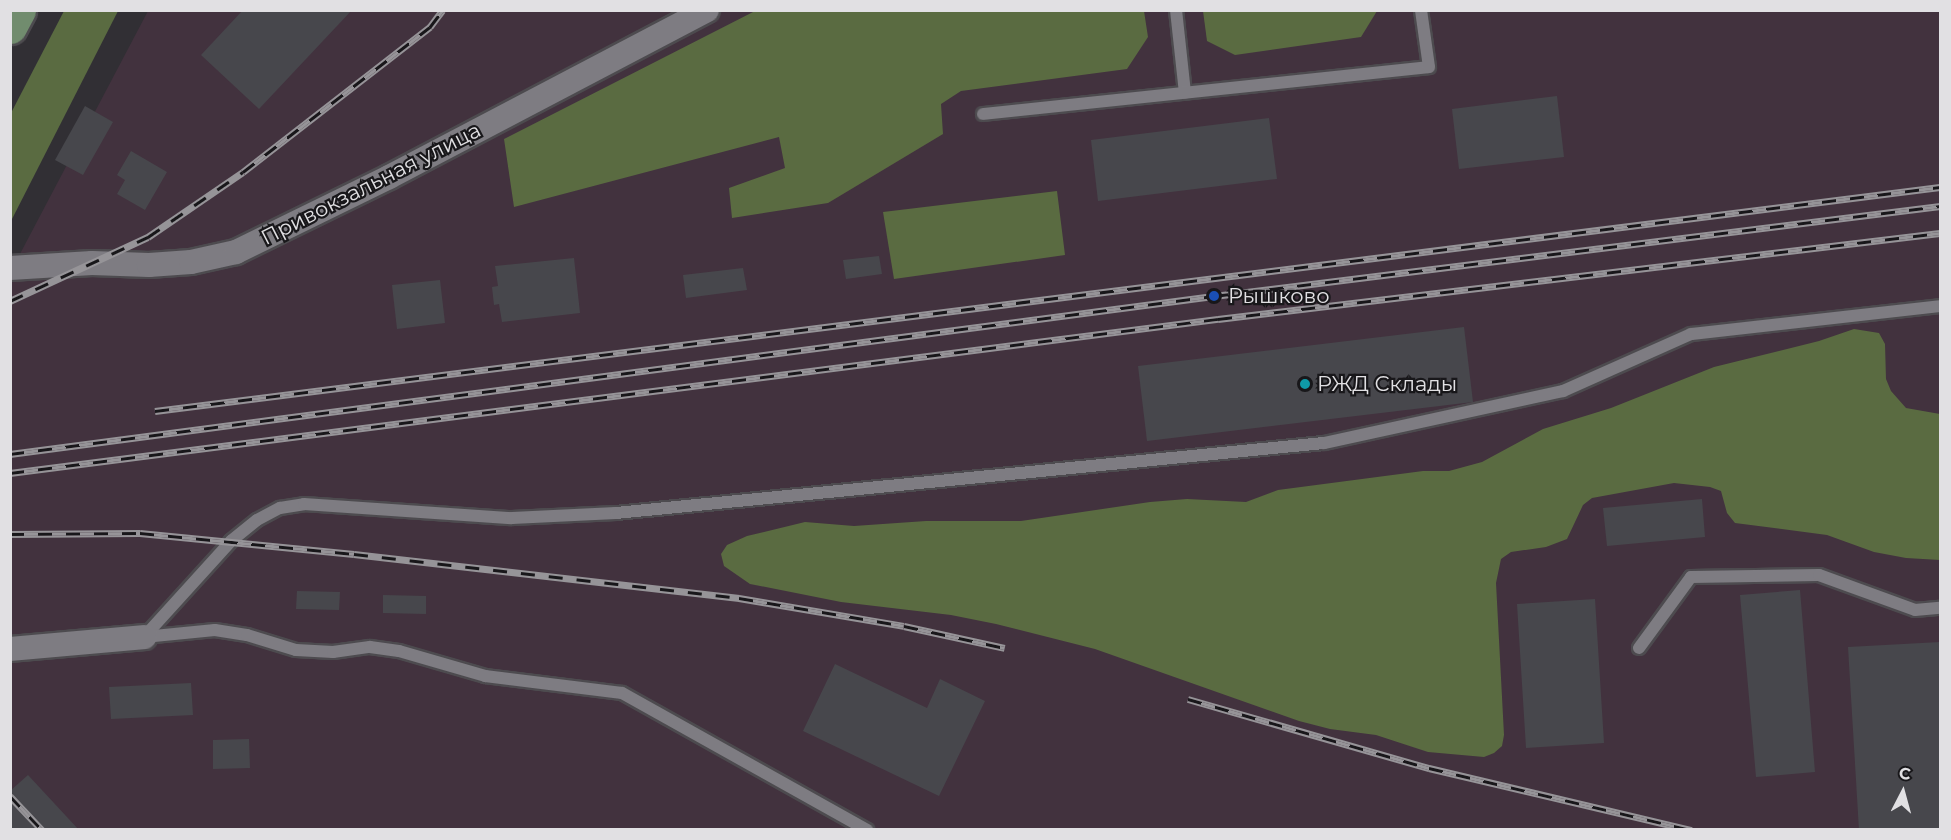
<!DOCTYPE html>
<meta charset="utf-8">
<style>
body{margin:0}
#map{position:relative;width:1951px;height:840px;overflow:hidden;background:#312f34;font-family:Montserrat,sans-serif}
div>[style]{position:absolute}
.industrial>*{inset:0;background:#42323e}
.forest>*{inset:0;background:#5a6b41}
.building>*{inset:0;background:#47474c}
.roads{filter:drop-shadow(2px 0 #4d4b4f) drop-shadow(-2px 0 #4d4b4f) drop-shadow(0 2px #4d4b4f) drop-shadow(0 -2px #4d4b4f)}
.lane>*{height:12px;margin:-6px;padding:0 6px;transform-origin:6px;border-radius:6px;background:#7e7c82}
.street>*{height:24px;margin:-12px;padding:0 12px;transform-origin:12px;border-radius:12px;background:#7e7c82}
.primary>*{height:33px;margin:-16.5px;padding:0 16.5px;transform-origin:16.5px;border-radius:16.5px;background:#718c6e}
.rail>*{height:7px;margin-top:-3.5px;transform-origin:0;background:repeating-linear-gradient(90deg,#18171a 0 14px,#969498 0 28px);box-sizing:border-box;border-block:2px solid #969498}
.dots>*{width:16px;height:16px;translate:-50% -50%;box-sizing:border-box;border:3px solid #18171a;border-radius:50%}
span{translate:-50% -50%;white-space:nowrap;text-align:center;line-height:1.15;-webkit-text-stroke:4.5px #18171a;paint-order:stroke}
.street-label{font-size:21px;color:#e1e0e3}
.poi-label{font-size:21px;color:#e1e0e3}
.left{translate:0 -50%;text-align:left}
.frame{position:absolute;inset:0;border:12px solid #e1e0e3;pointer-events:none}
.north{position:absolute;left:1873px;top:762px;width:60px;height:60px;-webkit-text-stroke:4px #18171a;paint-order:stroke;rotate:6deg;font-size:16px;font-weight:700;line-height:24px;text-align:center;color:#e1e0e3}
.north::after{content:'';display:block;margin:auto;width:21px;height:27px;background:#e1e0e3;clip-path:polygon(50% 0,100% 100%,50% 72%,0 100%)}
</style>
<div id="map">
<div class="industrial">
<i style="clip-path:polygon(148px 11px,1940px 11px,1940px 829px,11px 830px,11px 271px)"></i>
</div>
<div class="forest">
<i style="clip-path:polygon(64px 11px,118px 11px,11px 221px,11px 113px)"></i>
<i style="clip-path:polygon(755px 11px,1144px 11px,1148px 37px,1127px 69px,961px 91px,941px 104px,943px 134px,828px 203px,732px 218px,729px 188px,785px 168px,779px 137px,514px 207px,504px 139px)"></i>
<i style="clip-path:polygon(1203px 11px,1203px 10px,1377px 11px,1361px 37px,1235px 55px,1207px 41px)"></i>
<i style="clip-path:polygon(1057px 191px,1065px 255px,894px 279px,883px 212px)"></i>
<i style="clip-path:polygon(1854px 329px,1879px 333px,1885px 344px,1886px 379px,1891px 391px,1906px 408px,1940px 414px,1940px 560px,1906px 558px,1874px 552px,1827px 535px,1735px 523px,1727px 513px,1721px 491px,1710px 487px,1674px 483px,1592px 498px,1583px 505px,1567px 539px,1546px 547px,1511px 552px,1501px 559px,1496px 583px,1504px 735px,1502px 746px,1494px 753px,1484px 757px,1428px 752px,1376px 735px,1330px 729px,1299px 721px,1095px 649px,996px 624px,951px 615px,841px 602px,750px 584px,724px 566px,721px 554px,727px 545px,747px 536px,805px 522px,854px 526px,926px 521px,1021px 521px,1150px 502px,1187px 499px,1246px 502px,1278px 490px,1423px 471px,1449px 471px,1482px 462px,1543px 429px,1611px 408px,1714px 367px,1819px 341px)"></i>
</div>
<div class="building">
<i style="clip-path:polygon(243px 10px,352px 10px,259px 109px,201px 55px)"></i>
<i style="clip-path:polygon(1557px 96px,1564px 157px,1459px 169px,1452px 109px)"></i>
<i style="clip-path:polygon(85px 106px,113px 122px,83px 175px,55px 160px)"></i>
<i style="clip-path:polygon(1269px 118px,1277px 179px,1098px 201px,1091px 140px)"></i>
<i style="clip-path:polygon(131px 151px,167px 172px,145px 210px,117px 194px,125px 180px,117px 175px)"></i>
<i style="clip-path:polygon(879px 256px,882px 274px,846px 279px,843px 260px)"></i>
<i style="clip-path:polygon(574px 258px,580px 313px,502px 322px,499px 304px,494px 305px,492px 287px,498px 286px,495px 266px)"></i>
<i style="clip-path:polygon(743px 268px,747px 290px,686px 298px,683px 275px)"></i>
<i style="clip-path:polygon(440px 280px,445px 323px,397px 329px,392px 285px)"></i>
<i style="clip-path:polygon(1464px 327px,1473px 402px,1147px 441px,1138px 366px)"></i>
<i style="clip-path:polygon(1702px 499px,1705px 537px,1607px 546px,1603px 508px)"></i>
<i style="clip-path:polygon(1800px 590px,1815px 772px,1756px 777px,1740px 595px)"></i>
<i style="clip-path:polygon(297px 591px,340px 592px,339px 610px,296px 609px)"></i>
<i style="clip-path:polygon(383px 595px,426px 596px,426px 614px,383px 613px)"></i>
<i style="clip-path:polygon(1595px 599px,1604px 743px,1526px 748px,1517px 604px)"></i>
<i style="clip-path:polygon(1940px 642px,1940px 830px,1859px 830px,1848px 647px)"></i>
<i style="clip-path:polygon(835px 664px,927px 708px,940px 679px,985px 701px,939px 796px,803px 731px)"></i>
<i style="clip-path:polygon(191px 683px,193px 715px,111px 719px,109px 687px)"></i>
<i style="clip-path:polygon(249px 739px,250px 768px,213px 769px,213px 740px)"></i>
<i style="clip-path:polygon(28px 775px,79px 830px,10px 830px,10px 791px)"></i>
</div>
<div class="roads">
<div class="lane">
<i style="left:1176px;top:10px;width:83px;rotate:83.8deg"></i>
<i style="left:983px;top:114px;width:448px;rotate:-6deg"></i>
<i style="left:1429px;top:67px;width:58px;rotate:-98deg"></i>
<i style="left:144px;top:637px;width:130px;rotate:-47.8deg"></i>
<i style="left:231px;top:541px;width:33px;rotate:-39deg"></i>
<i style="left:257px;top:520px;width:26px;rotate:-28deg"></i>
<i style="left:280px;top:508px;width:24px;rotate:-9deg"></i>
<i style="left:304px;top:504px;width:208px;rotate:3.9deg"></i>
<i style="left:512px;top:518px;width:104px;rotate:-2.8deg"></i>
<i style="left:616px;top:513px;width:711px;rotate:-5.65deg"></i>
<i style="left:1324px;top:443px;width:245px;rotate:-12.3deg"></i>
<i style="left:1563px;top:391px;width:140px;rotate:-24deg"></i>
<i style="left:1691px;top:334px;width:251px;rotate:-6.4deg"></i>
<i style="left:144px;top:637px;width:71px;rotate:-5.6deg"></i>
<i style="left:215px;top:630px;width:32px;rotate:9deg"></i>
<i style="left:247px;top:635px;width:51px;rotate:17deg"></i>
<i style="left:296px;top:650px;width:37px;rotate:3deg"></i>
<i style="left:333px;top:652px;width:37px;rotate:-8deg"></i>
<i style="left:370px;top:647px;width:29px;rotate:8deg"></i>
<i style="left:399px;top:651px;width:90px;rotate:16.2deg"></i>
<i style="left:485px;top:676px;width:138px;rotate:7.1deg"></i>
<i style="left:622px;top:693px;width:281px;rotate:29.2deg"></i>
<i style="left:1639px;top:648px;width:88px;rotate:-53.8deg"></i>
<i style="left:1691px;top:577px;width:128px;rotate:-0.9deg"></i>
<i style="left:1819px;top:575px;width:102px;rotate:20deg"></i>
<i style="left:1915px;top:610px;width:25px;rotate:-5deg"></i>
</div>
<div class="street">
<i style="left:10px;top:268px;width:82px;rotate:-3.5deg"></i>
<i style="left:92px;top:263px;width:57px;rotate:2deg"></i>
<i style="left:149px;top:265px;width:42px;rotate:-4.1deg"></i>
<i style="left:191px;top:262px;width:46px;rotate:-12.5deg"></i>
<i style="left:236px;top:252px;width:170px;rotate:-26.1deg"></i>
<i style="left:389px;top:177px;width:359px;rotate:-27.7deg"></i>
<i style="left:10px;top:649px;width:135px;rotate:-5.1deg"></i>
</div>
<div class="primary">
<i style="left:10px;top:27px;width:19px;rotate:-62deg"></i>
</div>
</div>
<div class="rail">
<i style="left:10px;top:301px;width:152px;rotate:-24.9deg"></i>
<i style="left:148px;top:237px;width:115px;rotate:-34.4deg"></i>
<i style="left:243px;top:172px;width:237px;rotate:-37.8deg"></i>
<i style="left:430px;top:27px;width:21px;rotate:-53deg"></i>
<i style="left:155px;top:411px;width:1799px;rotate:-7.15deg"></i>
<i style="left:10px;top:454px;width:1214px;rotate:-7.48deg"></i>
<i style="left:1214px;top:296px;width:732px;rotate:-7.07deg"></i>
<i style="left:10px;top:473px;width:1218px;rotate:-7.27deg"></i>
<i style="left:1218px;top:319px;width:727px;rotate:-6.79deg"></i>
<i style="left:10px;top:534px;width:130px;rotate:-0.4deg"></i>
<i style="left:140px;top:533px;width:215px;rotate:5.6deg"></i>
<i style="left:354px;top:554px;width:388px;rotate:6.5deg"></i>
<i style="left:739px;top:598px;width:167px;rotate:9.6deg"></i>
<i style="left:904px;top:626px;width:103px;rotate:12.3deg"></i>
<i style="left:1188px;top:699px;width:251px;rotate:16deg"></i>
<i style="left:1429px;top:768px;width:270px;rotate:13.3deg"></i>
<i style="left:10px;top:796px;width:47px;rotate:46.7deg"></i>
</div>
<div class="dots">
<i style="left:1214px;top:296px;background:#1a4fb4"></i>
<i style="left:1305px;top:384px;background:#0f9aa8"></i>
</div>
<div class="street-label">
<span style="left:371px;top:184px;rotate:-27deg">Привокзальная улица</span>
</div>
<div class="poi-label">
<span class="left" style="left:1228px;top:296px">Рышково</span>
<span class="left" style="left:1317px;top:384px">РЖД Склады</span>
</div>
<div class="frame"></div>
<div class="north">С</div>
</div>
